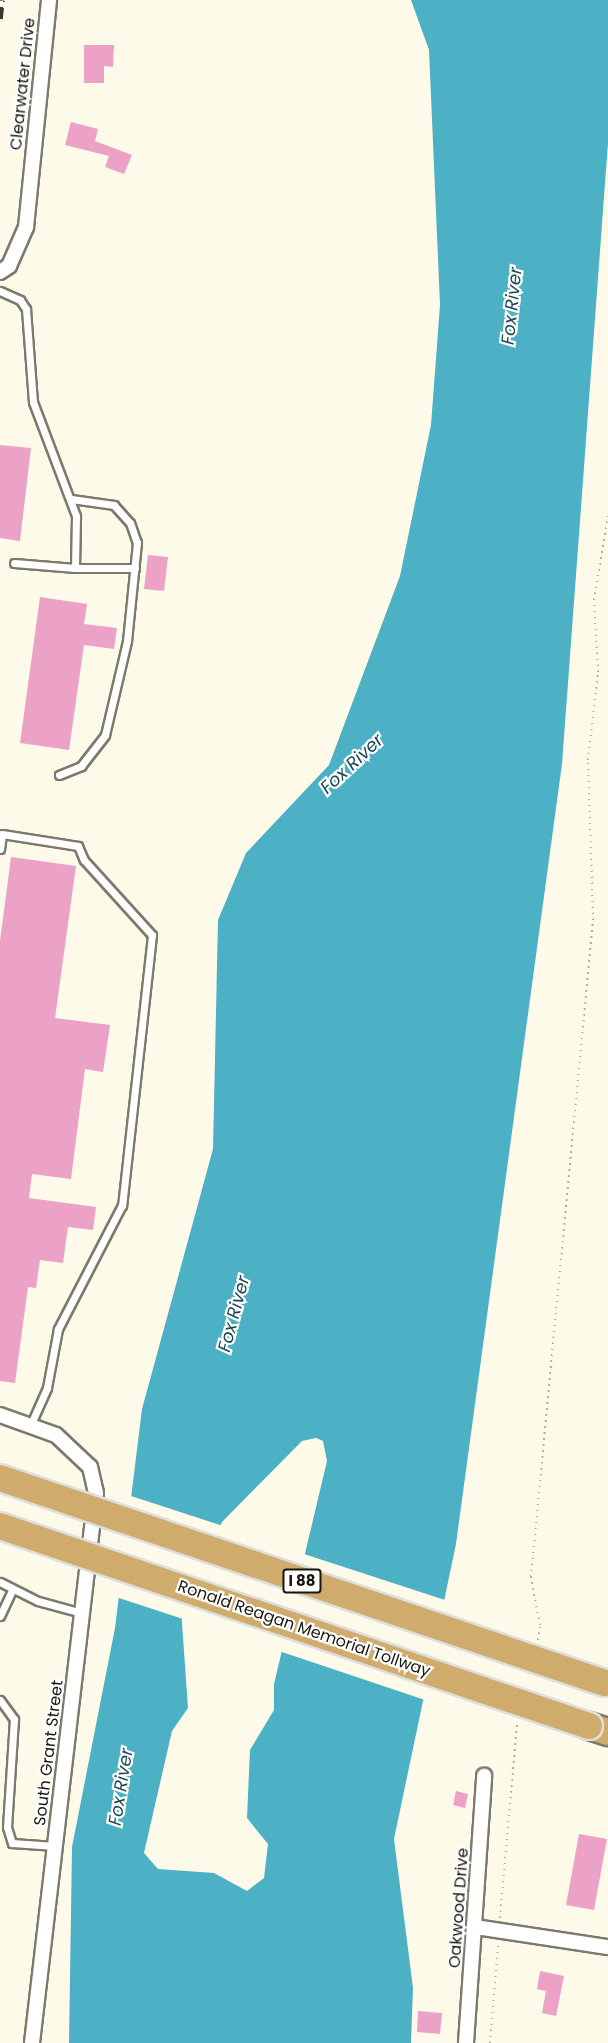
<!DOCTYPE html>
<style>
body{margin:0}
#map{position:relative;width:608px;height:2043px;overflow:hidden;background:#fdfaea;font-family:Poppins,sans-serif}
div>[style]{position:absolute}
.water>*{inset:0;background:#4cb1c5}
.pier>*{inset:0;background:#fdfaea}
.building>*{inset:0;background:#eba2c6}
.path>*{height:2px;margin-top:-1px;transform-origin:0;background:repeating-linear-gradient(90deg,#afaca0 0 1.5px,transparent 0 6px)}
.roads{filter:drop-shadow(2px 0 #7c7a6c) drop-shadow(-2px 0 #7c7a6c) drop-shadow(0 2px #7c7a6c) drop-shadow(0 -2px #7c7a6c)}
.lane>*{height:7px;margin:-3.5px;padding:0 3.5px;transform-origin:3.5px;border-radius:3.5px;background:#fff}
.street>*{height:14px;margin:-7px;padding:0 7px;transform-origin:7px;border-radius:7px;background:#fff}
.highway>*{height:26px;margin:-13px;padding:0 13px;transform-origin:13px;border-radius:13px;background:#cfab6c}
.rail>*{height:4.5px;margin-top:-2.25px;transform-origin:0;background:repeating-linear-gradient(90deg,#393830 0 12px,transparent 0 18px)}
.bridges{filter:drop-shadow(2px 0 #dfdede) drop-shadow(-2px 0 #dfdede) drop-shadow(0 2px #dfdede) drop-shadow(0 -2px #dfdede)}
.highway-bridge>*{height:26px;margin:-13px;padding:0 13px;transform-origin:13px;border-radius:13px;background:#cfab6c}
span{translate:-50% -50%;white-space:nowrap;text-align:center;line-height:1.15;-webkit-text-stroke:4.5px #fff;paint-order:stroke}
.shield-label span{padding:2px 4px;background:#fff;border:2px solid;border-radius:4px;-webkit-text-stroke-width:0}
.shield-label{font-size:15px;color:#171610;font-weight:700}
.street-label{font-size:16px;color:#171610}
.water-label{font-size:18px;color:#1c4852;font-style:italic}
</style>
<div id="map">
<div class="water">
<i style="clip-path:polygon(evenodd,411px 0,608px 0,608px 143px,562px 764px,456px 1544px,394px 1839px,413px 1988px,411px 2043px,69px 2043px,72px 1847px,115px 1628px,142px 1409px,213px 1149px,218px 920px,246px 853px,329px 765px,400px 576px,431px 425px,440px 305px,429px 50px,411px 0,316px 1438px,323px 1441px,327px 1461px,274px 1684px,274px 1710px,250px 1750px,247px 1818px,268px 1844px,264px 1878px,247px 1891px,214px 1873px,158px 1869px,144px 1853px,172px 1731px,188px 1708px,181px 1609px,222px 1522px,302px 1441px,316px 1438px)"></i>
</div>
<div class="pier">
<i style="clip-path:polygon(128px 1495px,223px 1526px,203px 1563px,183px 1619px,116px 1597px)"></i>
<i style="clip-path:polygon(301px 1553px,448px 1601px,428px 1701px,279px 1651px)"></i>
</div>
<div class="building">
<i style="clip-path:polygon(84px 45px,114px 45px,113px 67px,104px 66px,104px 83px,84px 83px)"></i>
<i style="clip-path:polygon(71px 122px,98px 129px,95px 141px,132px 155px,124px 174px,105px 167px,109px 156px,65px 145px)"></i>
<i style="clip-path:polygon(0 445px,31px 448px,20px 541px,0 538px)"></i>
<i style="clip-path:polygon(148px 555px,168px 557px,164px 591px,144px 589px)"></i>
<i style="clip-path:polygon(40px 597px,87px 604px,84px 624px,117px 628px,114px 649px,84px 645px,69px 750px,20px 743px)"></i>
<i style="clip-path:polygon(11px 857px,76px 866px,55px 1018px,110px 1025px,103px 1072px,85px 1069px,71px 1179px,32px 1174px,29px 1198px,96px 1207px,93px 1230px,68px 1227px,63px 1263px,40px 1260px,36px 1288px,28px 1287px,15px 1383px,0 1381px,0 941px)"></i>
<i style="clip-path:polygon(456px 1791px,468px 1794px,465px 1808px,453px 1805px)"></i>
<i style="clip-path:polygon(579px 1834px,607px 1839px,594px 1910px,566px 1905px)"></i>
<i style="clip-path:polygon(540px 1971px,564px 1976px,556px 2016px,542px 2013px,546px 1991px,537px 1989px)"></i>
<i style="clip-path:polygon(418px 2011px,442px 2013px,440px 2034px,417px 2032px)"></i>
</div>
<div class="path">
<i style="left:538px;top:1640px;width:15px;rotate:-82deg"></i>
<i style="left:540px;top:1625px;width:49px;rotate:-100.6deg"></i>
<i style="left:531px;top:1577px;width:660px;rotate:-84.61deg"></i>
<i style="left:593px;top:920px;width:160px;rotate:-91.8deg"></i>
<i style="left:588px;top:760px;width:89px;rotate:-83.5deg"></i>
<i style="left:598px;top:672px;width:72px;rotate:-93.2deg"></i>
<i style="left:594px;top:600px;width:86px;rotate:-80.6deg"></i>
<i style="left:500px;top:1918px;width:195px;rotate:-85deg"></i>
<i style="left:490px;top:2043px;width:98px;rotate:-85.3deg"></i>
</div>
<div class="roads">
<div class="lane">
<i style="left:0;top:291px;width:22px;rotate:24deg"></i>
<i style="left:20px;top:300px;width:11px;rotate:56deg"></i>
<i style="left:26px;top:309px;width:93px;rotate:85.7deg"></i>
<i style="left:33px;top:402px;width:122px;rotate:69.3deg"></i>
<i style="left:76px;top:516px;width:52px;rotate:91.1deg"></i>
<i style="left:75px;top:568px;width:61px;rotate:-175.3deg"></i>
<i style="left:75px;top:568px;width:60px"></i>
<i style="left:59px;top:775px;width:24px;rotate:-22deg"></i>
<i style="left:81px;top:766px;width:39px;rotate:-52deg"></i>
<i style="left:105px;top:735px;width:97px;rotate:-76.8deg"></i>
<i style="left:127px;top:641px;width:99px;rotate:-84.2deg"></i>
<i style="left:137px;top:543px;width:21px;rotate:-109deg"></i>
<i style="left:130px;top:523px;width:24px;rotate:-132deg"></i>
<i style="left:114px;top:505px;width:43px;rotate:-172.1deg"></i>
<i style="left:0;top:849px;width:15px;rotate:-82deg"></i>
<i style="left:2px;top:834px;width:77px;rotate:9deg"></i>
<i style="left:78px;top:846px;width:15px;rotate:67deg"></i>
<i style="left:84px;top:860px;width:101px;rotate:47.8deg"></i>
<i style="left:152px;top:935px;width:272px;rotate:96.3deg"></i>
<i style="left:122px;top:1205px;width:140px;rotate:117.3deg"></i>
<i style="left:58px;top:1329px;width:60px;rotate:100.6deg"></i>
<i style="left:47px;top:1388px;width:42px;rotate:114.1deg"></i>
<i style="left:0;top:1582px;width:42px;rotate:26.6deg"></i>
<i style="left:38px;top:1601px;width:46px;rotate:15.3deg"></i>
<i style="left:0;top:1616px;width:29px;rotate:-65deg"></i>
<i style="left:0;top:1700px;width:24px;rotate:54deg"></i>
<i style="left:14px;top:1719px;width:108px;rotate:93.7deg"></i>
<i style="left:7px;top:1827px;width:17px;rotate:73deg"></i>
<i style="left:12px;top:1843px;width:43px;rotate:4deg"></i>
</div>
<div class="street">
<i style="left:0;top:272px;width:11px;rotate:-34deg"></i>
<i style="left:9px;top:266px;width:43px;rotate:-66.4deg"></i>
<i style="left:26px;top:227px;width:228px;rotate:-84.2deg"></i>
<i style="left:0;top:1415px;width:59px;rotate:19.7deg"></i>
<i style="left:56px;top:1435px;width:47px;rotate:43.3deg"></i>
<i style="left:90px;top:1467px;width:27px;rotate:77deg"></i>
<i style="left:96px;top:1493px;width:554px;rotate:96.64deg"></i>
<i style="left:475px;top:1927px;width:134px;rotate:8.6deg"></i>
<i style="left:466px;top:2043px;width:268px;rotate:-86.1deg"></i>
</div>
<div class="highway">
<i style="left:589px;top:1726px;width:20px;rotate:18deg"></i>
</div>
</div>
<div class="rail">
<i style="left:0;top:19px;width:19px;rotate:-84deg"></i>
</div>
<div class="bridges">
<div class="highway-bridge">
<i style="left:0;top:1478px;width:639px;rotate:18.72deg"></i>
<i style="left:0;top:1526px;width:622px;rotate:18.76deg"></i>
</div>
</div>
<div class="shield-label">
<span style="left:302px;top:1581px">I 88</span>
</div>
<div class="street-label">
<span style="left:23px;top:84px;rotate:-84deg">Clearwater Drive</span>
<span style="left:304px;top:1629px;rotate:19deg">Ronald Reagan Memorial Tollway</span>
<span style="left:49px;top:1753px;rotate:-83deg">South Grant Street</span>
<span style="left:459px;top:1908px;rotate:-86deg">Oakwood Drive</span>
</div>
<div class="water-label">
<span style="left:512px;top:306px;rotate:-84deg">Fox River</span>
<span style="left:352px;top:764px;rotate:-43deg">Fox River</span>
<span style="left:234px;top:1314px;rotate:-75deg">Fox River</span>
<span style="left:121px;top:1787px;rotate:-81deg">Fox River</span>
</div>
</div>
